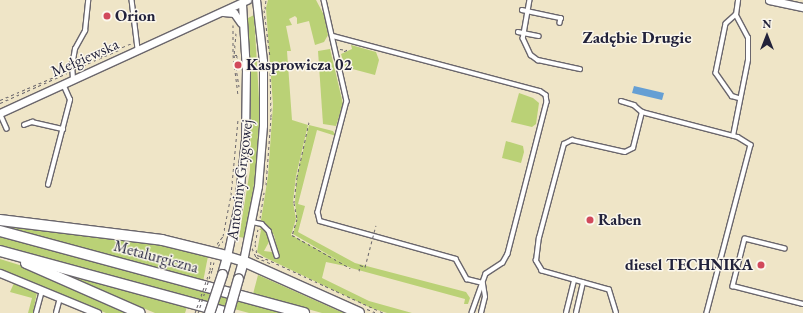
<!DOCTYPE html>
<meta charset="utf-8">
<style>
body{margin:0}
#map{position:relative;width:803px;height:313px;overflow:hidden;background:#efe5c7;font-family:"EB Garamond",serif}
div>[style]{position:absolute}
.green>*{inset:0;background:#bad176}
.water>*{inset:0;background:#659fd4}
.path>*{height:1px;margin-top:-0.5px;transform-origin:0;background:repeating-linear-gradient(90deg,#6a666c 0 3px,transparent 0 6px)}
.roads{filter:drop-shadow(1px 0 #6a666c) drop-shadow(-1px 0 #6a666c) drop-shadow(0 1px #6a666c) drop-shadow(0 -1px #6a666c)}
.service>*{height:3.5px;margin:-1.75px;padding:0 1.75px;transform-origin:1.75px;border-radius:1.75px;background:#fff}
.minor>*{height:7px;margin:-3.5px;padding:0 3.5px;transform-origin:3.5px;border-radius:3.5px;background:#fff}
.tertiary>*{height:9px;margin:-4.5px;padding:0 4.5px;transform-origin:4.5px;border-radius:4.5px;background:#fff}
.secondary>*{height:10px;margin:-5px;padding:0 5px;transform-origin:5px;border-radius:5px;background:#fff}
.path-bridge>*{height:1px;margin-top:-0.5px;transform-origin:0;background:repeating-linear-gradient(90deg,#6a666c 0 3px,transparent 0 6px)}
.bridges{filter:drop-shadow(1px 0 #6a666c) drop-shadow(-1px 0 #6a666c) drop-shadow(0 1px #6a666c) drop-shadow(0 -1px #6a666c)}
.tertiary-bridge>*{height:9px;margin:-4.5px;padding:0 4.5px;transform-origin:4.5px;border-radius:4.5px;background:#fff}
.dots>*{width:11px;height:11px;translate:-50% -50%;box-sizing:border-box;border:2px solid #fbf7ec;border-radius:50%}
span{translate:-50% -50%;white-space:nowrap;text-align:center;line-height:1.15;-webkit-text-stroke:3px #fbf7ec;paint-order:stroke}
.poi-label{font-size:16px;color:#22223b;font-weight:700}
.left{translate:0 -50%;text-align:left}
.right{translate:-100% -50%;text-align:right}
.street-label{font-size:16px;color:#22223b}
.neighbourhood-label{font-size:17px;color:#22223b;font-weight:700}
.north{position:absolute;left:747px;top:16px;width:40px;height:40px;-webkit-text-stroke:3px #fbf7ec;paint-order:stroke;rotate:0deg;font-size:11px;font-weight:700;line-height:16px;text-align:center;color:#22223b}
.north::after{content:'';display:block;margin:auto;width:14px;height:18px;background:#22223b;clip-path:polygon(50% 0,100% 100%,50% 72%,0 100%)}
</style>
<div id="map">
<div class="green">
<i style="clip-path:polygon(268px 0,316px 0,325px 17px,328px 35px,324px 42px,315px 45px,309px 21px,297px 24px,297px 18px,295px 16px,289px 19px,292px 25px,286px 26px,291px 51px,287px 51px,292px 120px,308px 125px,296px 176px,293px 202px,296px 219px,291px 235px,350px 267px,326px 262px,322px 278px,369px 301px,412px 313px,387px 313px,371px 308px,264px 257px,257px 252px,261px 230px,259px 230px,262px 227px,266px 230px,270px 240px,264px 251px,272px 252px,275px 257px,279px 257px,274px 235px,261px 220px,268px 176px,273px 105px,266px 8px)"></i>
<i style="clip-path:polygon(254px 15px,260px 115px,256px 172px,245px 238px,239px 237px,250px 170px,251px 87px,246px 19px)"></i>
<i style="clip-path:polygon(351px 45px,376px 52px,379px 60px,375px 75px,345px 67px,341px 54px,352px 49px)"></i>
<i style="clip-path:polygon(330px 49px,343px 104px,336px 126px,323px 124px,318px 51px)"></i>
<i style="clip-path:polygon(519px 93px,533px 98px,539px 103px,536px 124px,532px 127px,511px 122px)"></i>
<i style="clip-path:polygon(309px 125px,333px 131px,336px 136px,317px 130px,298px 204px,305px 206px,298px 232px,355px 263px,466px 292px,470px 298px,468px 304px,464px 304px,465px 299px,351px 268px,293px 234px,297px 220px,295px 202px,297px 176px)"></i>
<i style="clip-path:polygon(506px 141px,523px 146px,524px 152px,521px 163px,502px 158px)"></i>
<i style="clip-path:polygon(0 225px,167px 246px,208px 256px,203px 282px)"></i>
<i style="clip-path:polygon(0 234px,291px 313px,249px 313px,0 245px)"></i>
<i style="clip-path:polygon(0 259px,42px 272px,128px 313px,106px 313px,0 269px)"></i>
<i style="clip-path:polygon(48px 268px,187px 307px,185px 313px,155px 313px)"></i>
<i style="clip-path:polygon(258px 275px,339px 311px,345px 313px,322px 313px,253px 294px)"></i>
<i style="clip-path:polygon(14px 283px,37px 292px,33px 313px,28px 313px,32px 298px,10px 292px)"></i>
</div>
<div class="water">
<i style="clip-path:polygon(634px 86px,664px 93px,662px 100px,632px 93px)"></i>
</div>
<div class="path">
<i style="left:265px;top:9px;width:9px;rotate:-84deg"></i>
<i style="left:264px;top:10px;width:47px;rotate:82.7deg"></i>
<i style="left:233px;top:25px;width:30px;rotate:90deg"></i>
<i style="left:233px;top:55px;width:40px;rotate:82.9deg"></i>
<i style="left:236px;top:33px;width:22px;rotate:95deg"></i>
<i style="left:234px;top:55px;width:32px;rotate:81deg"></i>
<i style="left:340px;top:49px;width:7px;rotate:8deg"></i>
<i style="left:347px;top:50px;width:5px;rotate:158deg"></i>
<i style="left:235px;top:55px;width:2px"></i>
<i style="left:237px;top:55px;width:16px;rotate:94deg"></i>
<i style="left:78px;top:66px;width:59px;rotate:-23.1deg"></i>
<i style="left:77px;top:68px;width:46px;rotate:-23.2deg"></i>
<i style="left:0;top:100px;width:74px;rotate:-23.1deg"></i>
<i style="left:0;top:103px;width:73px;rotate:-24.1deg"></i>
<i style="left:309px;top:122px;width:56px;rotate:102.3deg"></i>
<i style="left:297px;top:177px;width:26px;rotate:97deg"></i>
<i style="left:294px;top:203px;width:16px;rotate:79deg"></i>
<i style="left:297px;top:219px;width:17px;rotate:107deg"></i>
<i style="left:292px;top:235px;width:67px;rotate:29.6deg"></i>
<i style="left:266px;top:185px;width:68px;rotate:-85.8deg"></i>
<i style="left:271px;top:117px;width:51px;rotate:-91.1deg"></i>
<i style="left:260px;top:218px;width:26px;rotate:-81deg"></i>
<i style="left:255px;top:243px;width:14px;rotate:-78deg"></i>
<i style="left:217px;top:244px;width:10px;rotate:-53deg"></i>
<i style="left:223px;top:236px;width:42px;rotate:-79deg"></i>
<i style="left:231px;top:195px;width:76px;rotate:-84.7deg"></i>
<i style="left:255px;top:244px;width:11px;rotate:80deg"></i>
<i style="left:257px;top:255px;width:3px;rotate:18deg"></i>
<i style="left:260px;top:256px;width:136px;rotate:24.7deg"></i>
<i style="left:218px;top:246px;width:7px;rotate:-45deg"></i>
<i style="left:252px;top:248px;width:10px;rotate:66deg"></i>
<i style="left:256px;top:257px;width:17px;rotate:24deg"></i>
<i style="left:210px;top:270px;width:10px;rotate:-84deg"></i>
<i style="left:212px;top:270px;width:8px;rotate:-76deg"></i>
<i style="left:359px;top:271px;width:6px;rotate:-81deg"></i>
<i style="left:360px;top:265px;width:5px;rotate:22deg"></i>
<i style="left:367px;top:309px;width:11px;rotate:22deg"></i>
</div>
<div class="roads">
<div class="service">
<i style="left:132px;top:0;width:49px;rotate:83deg"></i>
<i style="left:324px;top:0;width:104px;rotate:77.2deg"></i>
<i style="left:347px;top:101px;width:115px;rotate:104.6deg"></i>
<i style="left:318px;top:212px;width:9px;rotate:77deg"></i>
<i style="left:320px;top:221px;width:141px;rotate:15.6deg"></i>
<i style="left:456px;top:259px;width:23px;rotate:61deg"></i>
<i style="left:467px;top:279px;width:16px;rotate:14deg"></i>
<i style="left:530px;top:0;width:39px;rotate:100deg"></i>
<i style="left:523px;top:38px;width:19px;rotate:65deg"></i>
<i style="left:531px;top:55px;width:9px;rotate:36deg"></i>
<i style="left:538px;top:60px;width:43px;rotate:12.1deg"></i>
<i style="left:522px;top:10px;width:40px;rotate:12deg"></i>
<i style="left:561px;top:18px;width:5px;rotate:101deg"></i>
<i style="left:736px;top:15px;width:13px;rotate:138deg"></i>
<i style="left:726px;top:24px;width:50px;rotate:101.5deg"></i>
<i style="left:716px;top:73px;width:28px;rotate:55deg"></i>
<i style="left:732px;top:96px;width:7px;rotate:16deg"></i>
<i style="left:518px;top:32px;width:21px;rotate:11deg"></i>
<i style="left:333px;top:36px;width:214px;rotate:14.9deg"></i>
<i style="left:540px;top:91px;width:7px;rotate:34deg"></i>
<i style="left:546px;top:95px;width:7px;rotate:82deg"></i>
<i style="left:547px;top:102px;width:157px;rotate:104.4deg"></i>
<i style="left:508px;top:254px;width:10px;rotate:119deg"></i>
<i style="left:503px;top:263px;width:20px;rotate:147deg"></i>
<i style="left:486px;top:274px;width:41px;rotate:109.7deg"></i>
<i style="left:73px;top:79px;width:13px;rotate:-94deg"></i>
<i style="left:72px;top:66px;width:17px;rotate:-80deg"></i>
<i style="left:75px;top:49px;width:21px;rotate:-61deg"></i>
<i style="left:85px;top:31px;width:31px;rotate:-84deg"></i>
<i style="left:621px;top:101px;width:14px;rotate:17deg"></i>
<i style="left:634px;top:105px;width:11px;rotate:41deg"></i>
<i style="left:0;top:113px;width:17px;rotate:66deg"></i>
<i style="left:24px;top:125px;width:9px;rotate:-21deg"></i>
<i style="left:32px;top:122px;width:32px;rotate:13deg"></i>
<i style="left:733px;top:136px;width:77px;rotate:-78.8deg"></i>
<i style="left:748px;top:60px;width:22px;rotate:-90deg"></i>
<i style="left:748px;top:38px;width:26px;rotate:-118deg"></i>
<i style="left:736px;top:15px;width:15px;rotate:-82deg"></i>
<i style="left:48px;top:185px;width:88px;rotate:-75.5deg"></i>
<i style="left:70px;top:100px;width:17px;rotate:-114deg"></i>
<i style="left:252px;top:222px;width:10px;rotate:11deg"></i>
<i style="left:262px;top:224px;width:10px;rotate:45deg"></i>
<i style="left:269px;top:231px;width:26px;rotate:72deg"></i>
<i style="left:785px;top:249px;width:41px;rotate:-166deg"></i>
<i style="left:745px;top:239px;width:49px;rotate:104.3deg"></i>
<i style="left:733px;top:286px;width:72px;rotate:14.4deg"></i>
<i style="left:36px;top:313px;width:23px;rotate:-75deg"></i>
<i style="left:56px;top:313px;width:16px;rotate:-75deg"></i>
<i style="left:481px;top:313px;width:16px;rotate:-76deg"></i>
<i style="left:485px;top:297px;width:13px;rotate:-99deg"></i>
<i style="left:566px;top:313px;width:34px;rotate:-76deg"></i>
<i style="left:576px;top:313px;width:31px;rotate:-77deg"></i>
<i style="left:616px;top:313px;width:24px;rotate:-107deg"></i>
<i style="left:609px;top:290px;width:70px;rotate:-164.2deg"></i>
<i style="left:542px;top:271px;width:12px;rotate:-121deg"></i>
<i style="left:536px;top:261px;width:23px;rotate:-83deg"></i>
<i style="left:539px;top:238px;width:97px;rotate:-75.1deg"></i>
<i style="left:564px;top:144px;width:9px;rotate:-27deg"></i>
<i style="left:572px;top:140px;width:54px;rotate:12.8deg"></i>
<i style="left:625px;top:152px;width:9px;rotate:-27deg"></i>
<i style="left:633px;top:148px;width:37px;rotate:-76deg"></i>
<i style="left:642px;top:112px;width:99px;rotate:14.6deg"></i>
<i style="left:738px;top:137px;width:15px;rotate:32deg"></i>
<i style="left:751px;top:145px;width:174px;rotate:104.7deg"></i>
</div>
<div class="minor">
<i style="left:769px;top:0;width:35px;rotate:12deg"></i>
<i style="left:223px;top:12px;width:11px;rotate:5deg"></i>
<i style="left:234px;top:13px;width:12px;rotate:55deg"></i>
<i style="left:0;top:113px;width:272px;rotate:-24.6deg"></i>
<i style="left:227px;top:256px;width:52px;rotate:-77.8deg"></i>
<i style="left:238px;top:205px;width:65px;rotate:-83.9deg"></i>
<i style="left:245px;top:140px;width:69px;rotate:-89.2deg"></i>
<i style="left:246px;top:71px;width:68px;rotate:-93.4deg"></i>
<i style="left:243px;top:261px;width:76px;rotate:-78.7deg"></i>
<i style="left:258px;top:186px;width:61px;rotate:-85.3deg"></i>
<i style="left:263px;top:125px;width:64px;rotate:-90deg"></i>
<i style="left:263px;top:61px;width:61px;rotate:-96.5deg"></i>
<i style="left:0;top:273px;width:105px;rotate:22.4deg"></i>
</div>
<div class="tertiary">
<i style="left:222px;top:274px;width:19px;rotate:-74deg"></i>
<i style="left:227px;top:256px;width:17px;rotate:17deg"></i>
<i style="left:243px;top:261px;width:18px;rotate:106deg"></i>
</div>
<div class="secondary">
<i style="left:0;top:220px;width:163px;rotate:7deg"></i>
<i style="left:162px;top:240px;width:67px;rotate:13.8deg"></i>
<i style="left:0;top:231px;width:315px;rotate:15.1deg"></i>
<i style="left:0;top:251px;width:236px;rotate:15.2deg"></i>
<i style="left:243px;top:261px;width:127px;rotate:24.1deg"></i>
<i style="left:26px;top:263px;width:124px;rotate:23.7deg"></i>
</div>
</div>
<div class="path-bridge">
<i style="left:365px;top:267px;width:43px;rotate:-75.3deg"></i>
<i style="left:195px;top:313px;width:46px;rotate:-70.8deg"></i>
<i style="left:198px;top:313px;width:45px;rotate:-72deg"></i>
</div>
<div class="bridges">
<div class="tertiary-bridge">
<i style="left:209px;top:313px;width:41px;rotate:-71.6deg"></i>
<i style="left:228px;top:313px;width:36px;rotate:-74deg"></i>
</div>
</div>
<div class="dots">
<i style="left:107px;top:16px;background:#d1495b"></i>
<i style="left:238px;top:65px;background:#d1495b"></i>
<i style="left:590px;top:220px;background:#d1495b"></i>
<i style="left:761px;top:265px;background:#d1495b"></i>
</div>
<div class="poi-label">
<span class="left" style="left:115px;top:16px">Orion</span>
<span class="left" style="left:246px;top:65px">Kasprowicza 02</span>
<span class="left" style="left:598px;top:220px">Raben</span>
<span class="right" style="left:753px;top:265px">diesel TECHNIKA</span>
</div>
<div class="street-label">
<span style="left:85px;top:58px;rotate:-24deg">Mełgiewska</span>
<span style="left:240px;top:180px;rotate:-83deg">Antoniny Grygowej</span>
<span style="left:156px;top:257px;rotate:15deg">Metalurgiczna</span>
</div>
<div class="neighbourhood-label">
<span style="left:637px;top:38px">Zadębie Drugie</span>
</div>
<div class="north">N</div>
</div>
